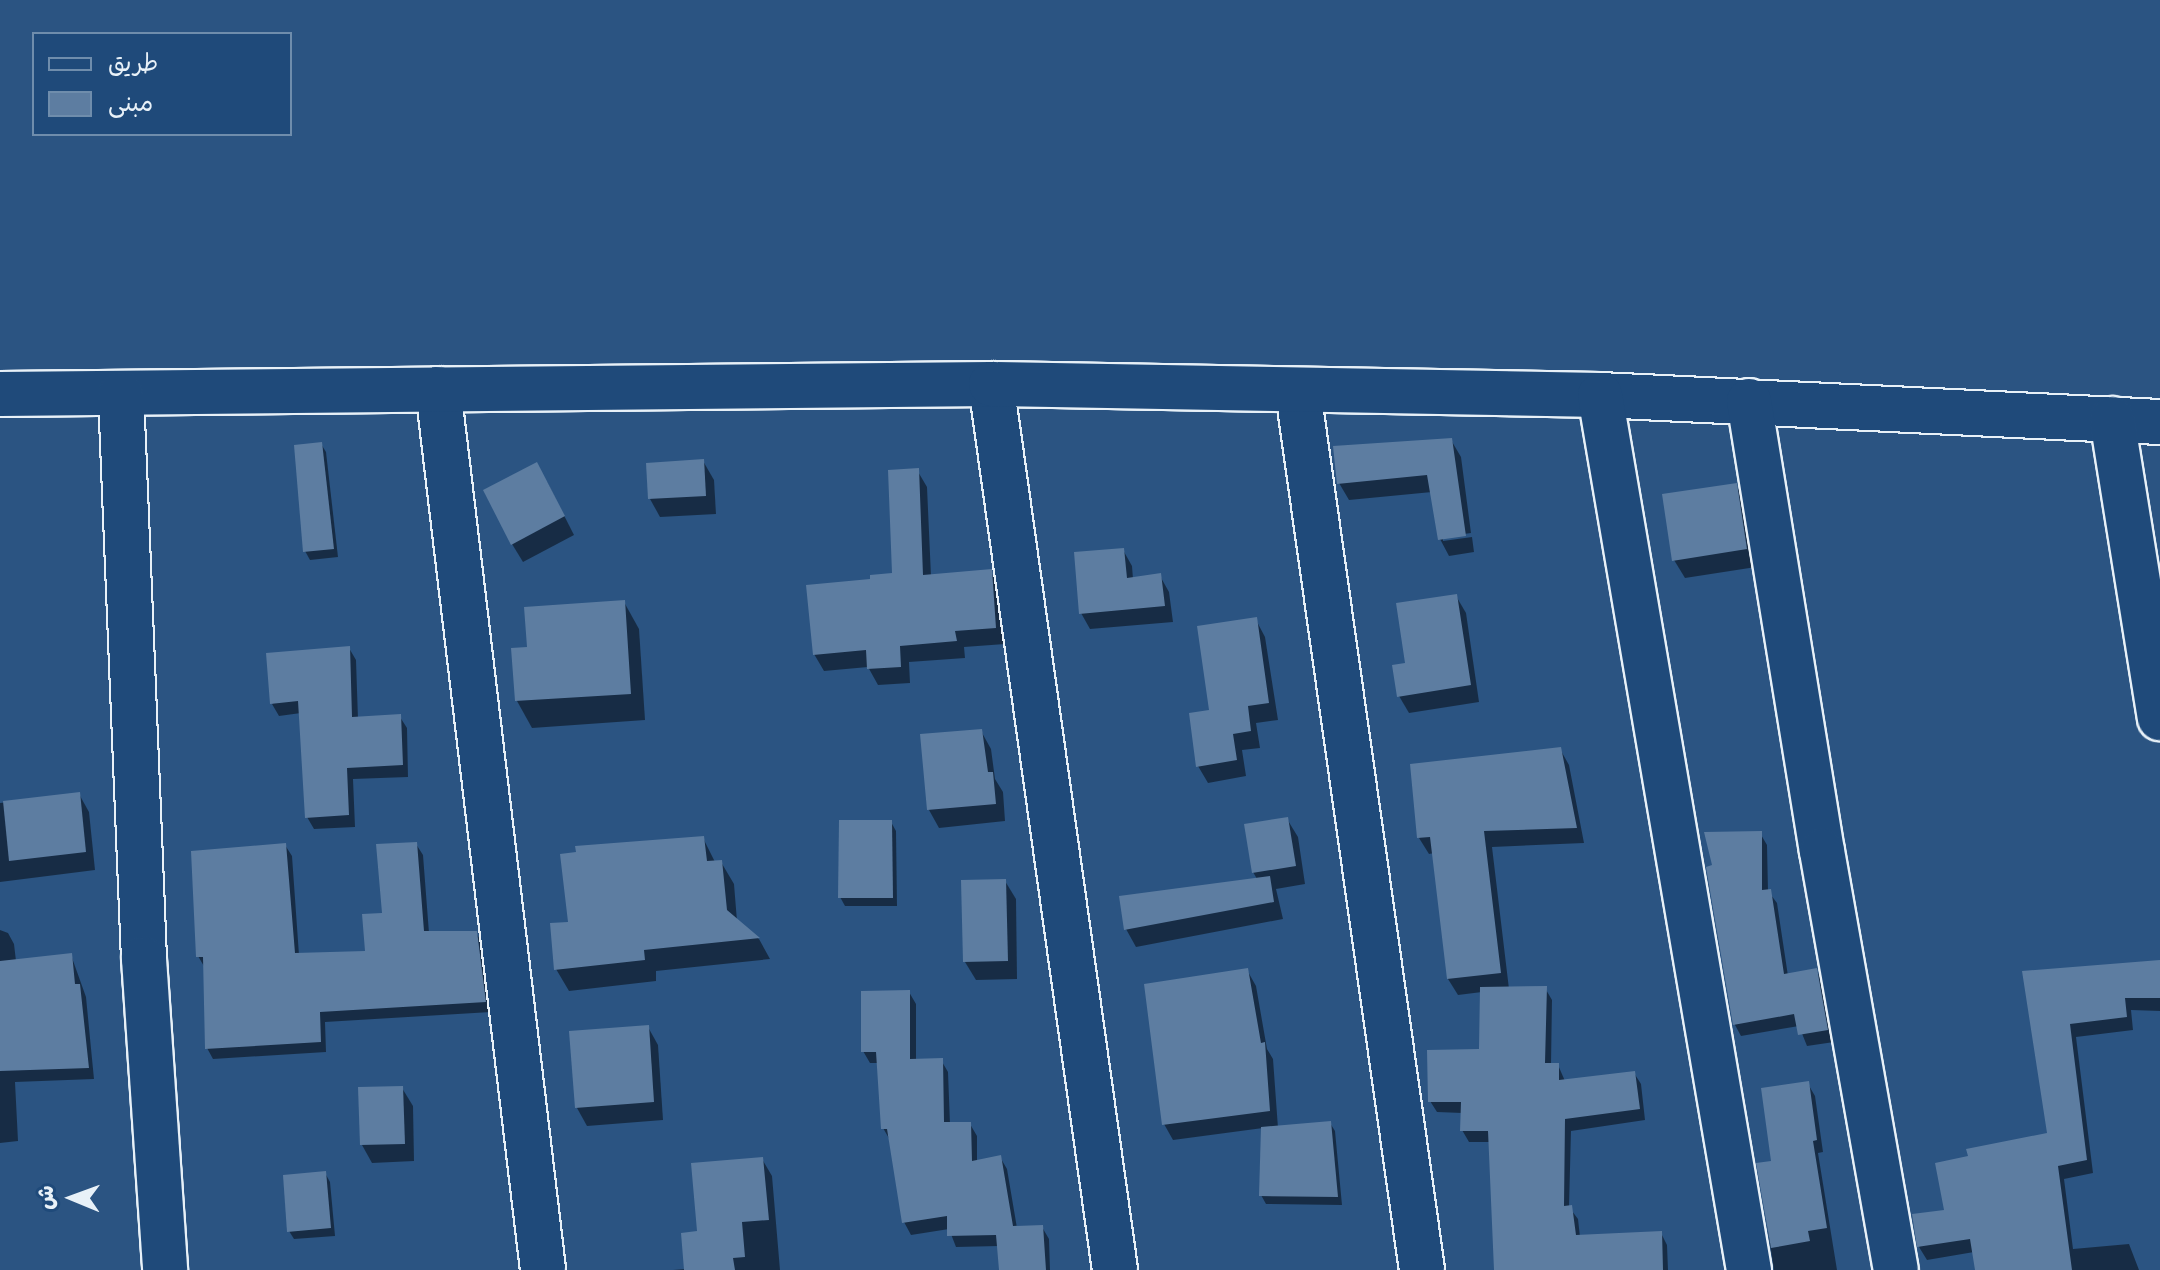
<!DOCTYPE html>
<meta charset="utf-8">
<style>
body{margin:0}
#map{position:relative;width:2160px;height:1270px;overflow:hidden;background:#2b5482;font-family:Kalam,"Playpen Sans Arabic",sans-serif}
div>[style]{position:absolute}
.shadow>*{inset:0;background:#0007}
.building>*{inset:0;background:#5d7da1}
.roads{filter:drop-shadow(2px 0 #e8f1f8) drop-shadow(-2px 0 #e8f1f8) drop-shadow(0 2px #e8f1f8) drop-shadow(0 -2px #e8f1f8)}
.minor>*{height:44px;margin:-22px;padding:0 22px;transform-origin:22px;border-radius:22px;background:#1f4a7a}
span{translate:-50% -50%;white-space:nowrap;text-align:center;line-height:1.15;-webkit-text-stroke:6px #1f4a7a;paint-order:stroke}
.legend{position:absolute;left:32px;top:32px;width:260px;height:104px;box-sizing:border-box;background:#1f4a7a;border:2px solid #6f8dac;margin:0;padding:10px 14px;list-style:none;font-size:24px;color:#e8f1f8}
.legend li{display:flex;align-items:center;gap:16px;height:40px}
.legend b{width:40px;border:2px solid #6f8dac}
.north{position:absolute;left:32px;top:1158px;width:80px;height:80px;-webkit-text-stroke:6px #1f4a7a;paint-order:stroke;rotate:271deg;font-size:22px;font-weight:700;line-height:32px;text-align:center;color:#e8f1f8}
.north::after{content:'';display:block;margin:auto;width:28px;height:36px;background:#e8f1f8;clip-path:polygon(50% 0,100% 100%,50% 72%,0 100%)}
</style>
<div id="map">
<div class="shadow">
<i style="clip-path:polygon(1451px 440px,1461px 457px,1471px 533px,1443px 537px,1443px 541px,1472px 537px,1474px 552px,1449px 556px,1440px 539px,1432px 492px,1349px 500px,1339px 483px)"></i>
<i style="clip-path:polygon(321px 444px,326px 452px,338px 557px,310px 560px,305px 551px)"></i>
<i style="clip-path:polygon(703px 461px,714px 480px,716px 514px,660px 517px,650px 499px)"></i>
<i style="clip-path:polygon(917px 470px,927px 487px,931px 576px,991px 572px,1000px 589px,1005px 644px,964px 647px,965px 658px,909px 662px,910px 683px,878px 685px,868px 667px,824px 671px,814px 654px,872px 581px,894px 575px)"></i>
<i style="clip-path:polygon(547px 482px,574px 535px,523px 562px,512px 544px)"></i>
<i style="clip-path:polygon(1736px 485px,1746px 503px,1756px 567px,1685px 578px,1674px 560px)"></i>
<i style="clip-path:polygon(1123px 550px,1132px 566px,1133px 579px,1160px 576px,1169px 592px,1173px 622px,1090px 629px,1081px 613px)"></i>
<i style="clip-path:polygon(1456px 596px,1466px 613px,1479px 702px,1409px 713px,1399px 696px,1407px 665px)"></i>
<i style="clip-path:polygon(624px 602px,639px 629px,645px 720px,532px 728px,517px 701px,529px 649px)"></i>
<i style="clip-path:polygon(1256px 620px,1265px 637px,1278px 720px,1256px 723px,1260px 748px,1242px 750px,1246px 776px,1208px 783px,1198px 766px,1212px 711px)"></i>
<i style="clip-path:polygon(349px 648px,356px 660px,358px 719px,400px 717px,407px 728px,408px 777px,353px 779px,355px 827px,314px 829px,307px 817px,301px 713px,279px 716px,272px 704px)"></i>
<i style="clip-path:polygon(981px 731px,991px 749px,995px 779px,1003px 792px,1005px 821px,939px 828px,929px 810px)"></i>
<i style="clip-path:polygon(1560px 749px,1569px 765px,1584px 843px,1492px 847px,1509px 989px,1545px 988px,1552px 1000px,1551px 1065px,1558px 1065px,1565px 1081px,1634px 1073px,1641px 1084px,1645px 1120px,1571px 1131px,1569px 1207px,1578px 1219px,1580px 1237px,1661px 1233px,1667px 1245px,1668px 1270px,1496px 1270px,1490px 1142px,1469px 1142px,1462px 1130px,1462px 1113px,1437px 1112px,1430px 1101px,1481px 1051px,1482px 992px,1458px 995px,1448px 979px,1434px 853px,1429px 854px,1419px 838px)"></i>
<i style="clip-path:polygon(79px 794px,89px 812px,95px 870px,0 882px,0 803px)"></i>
<i style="clip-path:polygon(1287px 819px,1298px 837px,1305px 884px,1276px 889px,1283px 919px,1136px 947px,1126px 929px,1257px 879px,1253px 872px)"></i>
<i style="clip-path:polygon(891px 822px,896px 831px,897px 906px,845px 906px,840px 897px)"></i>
<i style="clip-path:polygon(1760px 833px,1767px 845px,1768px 891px,1777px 903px,1788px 976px,1816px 970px,1823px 982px,1834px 1042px,1807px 1046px,1799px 1026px,1741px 1036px,1735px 1025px)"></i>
<i style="clip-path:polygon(703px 838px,715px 862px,721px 862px,734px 884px,737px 921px,759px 939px,770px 959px,656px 971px,656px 981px,569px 991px,556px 969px,570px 924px)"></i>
<i style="clip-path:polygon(416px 844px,423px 855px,429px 933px,476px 933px,483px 944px,491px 1012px,325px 1022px,326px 1052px,213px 1059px,207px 1048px,205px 968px,198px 956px,285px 845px,292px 856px,299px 955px,367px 953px)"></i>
<i style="clip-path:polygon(1005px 881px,1016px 899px,1017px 979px,976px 980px,965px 962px)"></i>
<i style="clip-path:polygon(0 930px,8px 933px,14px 944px,16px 961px,71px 955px,86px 997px,94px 1079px,15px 1082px,18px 1141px,0 1143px)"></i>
<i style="clip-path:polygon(2160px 962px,2160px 1011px,2131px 1010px,2133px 1030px,2076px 1037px,2093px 1173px,2064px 1179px,2073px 1249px,2129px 1244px,2139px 1270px,1977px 1270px,1974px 1252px,1927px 1260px,1919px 1247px,1946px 1211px,2050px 1135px,2024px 973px)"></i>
<i style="clip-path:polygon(1247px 970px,1256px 986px,1267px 1049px,1273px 1059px,1278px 1128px,1330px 1123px,1335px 1131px,1342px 1205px,1266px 1204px,1261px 1195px,1263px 1128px,1173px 1140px,1164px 1124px)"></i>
<i style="clip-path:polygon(909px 992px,916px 1004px,916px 1061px,941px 1060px,948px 1072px,950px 1124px,970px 1124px,977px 1136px,977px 1162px,1000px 1157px,1007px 1169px,1017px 1228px,1042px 1227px,1049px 1239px,1050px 1270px,1001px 1270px,999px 1246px,956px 1247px,949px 1229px,911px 1235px,904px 1222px,890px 1140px,883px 1128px,879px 1063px,870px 1063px,863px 1051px)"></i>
<i style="clip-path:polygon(648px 1027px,658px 1045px,663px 1120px,587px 1126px,577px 1108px)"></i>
<i style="clip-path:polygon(1808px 1084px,1815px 1096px,1823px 1152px,1818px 1153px,1837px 1270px,1774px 1270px,1758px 1164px,1774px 1162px)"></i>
<i style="clip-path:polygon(402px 1088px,413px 1106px,414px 1161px,372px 1163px,362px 1145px)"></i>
<i style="clip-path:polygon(762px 1159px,772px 1176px,780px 1270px,673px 1270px,686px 1269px,699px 1233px)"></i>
<i style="clip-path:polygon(325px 1173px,330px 1182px,335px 1236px,294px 1239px,289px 1231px)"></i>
</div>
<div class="building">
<i style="clip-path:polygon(1452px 438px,1466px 536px,1438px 540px,1427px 475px,1337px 484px,1333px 446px)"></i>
<i style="clip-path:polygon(322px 442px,334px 549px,303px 552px,294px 445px)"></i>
<i style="clip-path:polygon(704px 459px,706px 496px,648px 499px,646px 463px)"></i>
<i style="clip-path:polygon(537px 462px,565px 516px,511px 545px,483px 490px)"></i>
<i style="clip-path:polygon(919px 468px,923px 575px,992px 569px,996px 628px,955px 631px,957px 641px,900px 646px,901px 667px,867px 669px,866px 650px,813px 655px,806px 585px,870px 579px,870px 575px,892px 573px,888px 470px)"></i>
<i style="clip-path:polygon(1737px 483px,1747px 549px,1672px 561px,1662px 494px)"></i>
<i style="clip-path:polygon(1124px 548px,1127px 578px,1161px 573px,1165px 606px,1079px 614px,1074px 552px)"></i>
<i style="clip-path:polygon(1457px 594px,1471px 685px,1397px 697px,1392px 665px,1405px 663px,1396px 603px)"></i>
<i style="clip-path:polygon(625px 600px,631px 694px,515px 701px,511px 648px,527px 647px,524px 607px)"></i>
<i style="clip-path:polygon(1257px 617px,1269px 703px,1248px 706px,1251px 731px,1233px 734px,1237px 760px,1196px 767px,1189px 713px,1209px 710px,1197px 626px)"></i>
<i style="clip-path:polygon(350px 646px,352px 717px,401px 714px,403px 765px,347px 768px,349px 815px,305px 818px,298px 701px,270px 704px,266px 653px)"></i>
<i style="clip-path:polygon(982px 729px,988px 772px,993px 772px,996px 804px,927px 810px,920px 734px)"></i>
<i style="clip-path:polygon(1561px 747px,1577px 828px,1484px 831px,1501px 973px,1447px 979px,1430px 837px,1417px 838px,1410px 764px)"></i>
<i style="clip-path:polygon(80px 792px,86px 852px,9px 861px,3px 801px)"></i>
<i style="clip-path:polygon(1288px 817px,1296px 866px,1252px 873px,1244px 824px)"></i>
<i style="clip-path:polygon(839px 820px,892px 820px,893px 898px,838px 898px)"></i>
<i style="clip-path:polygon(1762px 831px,1762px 890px,1771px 889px,1784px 974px,1817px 968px,1828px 1030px,1798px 1035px,1794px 1014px,1733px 1025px,1706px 867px,1712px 865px,1704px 832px)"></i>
<i style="clip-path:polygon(704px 836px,707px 861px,722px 860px,727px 910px,760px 938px,644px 950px,645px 960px,554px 970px,550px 923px,568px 922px,560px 854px,576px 852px,575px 846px)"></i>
<i style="clip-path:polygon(417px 842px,424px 931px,477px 931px,486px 1002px,320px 1012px,321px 1042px,205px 1049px,203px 957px,196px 957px,191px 851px,286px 843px,295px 953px,365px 951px,362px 914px,382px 913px,376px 844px)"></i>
<i style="clip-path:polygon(1270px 876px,1274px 902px,1124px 930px,1119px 896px)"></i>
<i style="clip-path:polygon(1006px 879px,1008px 961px,963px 962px,961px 880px)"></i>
<i style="clip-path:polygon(72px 953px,75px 984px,80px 984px,89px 1068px,0 1071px,0 961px)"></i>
<i style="clip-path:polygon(2160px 960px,2160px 998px,2125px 998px,2127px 1017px,2070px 1024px,2087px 1160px,2058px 1166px,2072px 1270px,1975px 1270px,1970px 1239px,1917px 1247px,1912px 1214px,1944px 1210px,1935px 1163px,1968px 1156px,1966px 1149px,2047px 1133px,2022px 971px)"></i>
<i style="clip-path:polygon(1248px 968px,1261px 1043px,1265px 1042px,1270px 1111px,1162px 1125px,1144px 984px)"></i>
<i style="clip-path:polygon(1547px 986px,1545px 1063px,1559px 1063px,1559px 1080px,1635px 1071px,1640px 1109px,1565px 1119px,1564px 1206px,1572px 1205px,1576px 1235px,1662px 1231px,1663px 1270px,1494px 1270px,1488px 1131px,1460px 1131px,1461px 1102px,1428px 1102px,1427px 1050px,1479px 1049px,1480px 987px)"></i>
<i style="clip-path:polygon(910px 990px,910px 1059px,943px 1058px,944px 1122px,971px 1122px,972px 1161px,1001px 1155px,1013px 1226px,1043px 1225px,1046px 1270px,999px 1270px,996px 1235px,947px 1236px,947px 1216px,902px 1223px,887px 1129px,881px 1129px,876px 1052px,861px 1052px,861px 991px)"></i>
<i style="clip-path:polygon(649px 1025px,654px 1102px,575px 1108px,569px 1031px)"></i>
<i style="clip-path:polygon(1809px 1081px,1817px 1140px,1813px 1141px,1827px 1228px,1808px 1231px,1810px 1241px,1771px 1248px,1756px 1163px,1771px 1161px,1761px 1088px)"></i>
<i style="clip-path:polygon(403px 1086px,405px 1144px,360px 1145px,358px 1087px)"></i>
<i style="clip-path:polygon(1331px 1121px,1338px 1197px,1259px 1196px,1261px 1127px)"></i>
<i style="clip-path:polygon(763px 1157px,769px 1220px,742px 1222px,745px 1257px,733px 1258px,735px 1270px,684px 1270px,681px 1233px,697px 1231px,691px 1163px)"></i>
<i style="clip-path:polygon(326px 1171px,331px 1228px,287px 1232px,283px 1175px)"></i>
</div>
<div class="roads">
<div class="minor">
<i style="left:991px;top:384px;width:895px;rotate:82.03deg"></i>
<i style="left:438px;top:389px;width:887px;rotate:83.2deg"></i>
<i style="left:1298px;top:392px;width:887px;rotate:81.96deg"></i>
<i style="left:0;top:394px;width:991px;rotate:-0.58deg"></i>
<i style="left:991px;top:384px;width:609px;rotate:1.03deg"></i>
<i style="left:1600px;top:395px;width:561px;rotate:2.76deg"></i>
<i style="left:121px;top:394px;width:565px;rotate:87.67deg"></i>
<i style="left:144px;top:959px;width:312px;rotate:86.1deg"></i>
<i style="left:1600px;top:395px;width:888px;rotate:80.34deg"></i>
<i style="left:1749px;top:401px;width:456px;rotate:80.8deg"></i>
<i style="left:1822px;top:851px;width:425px;rotate:80deg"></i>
<i style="left:2112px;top:419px;width:303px;rotate:80.9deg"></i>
</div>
</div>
<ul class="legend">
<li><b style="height:10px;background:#1f4a7a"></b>طريق</li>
<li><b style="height:22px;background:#5d7da1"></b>مبنى</li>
</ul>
<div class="north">ش</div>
</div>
